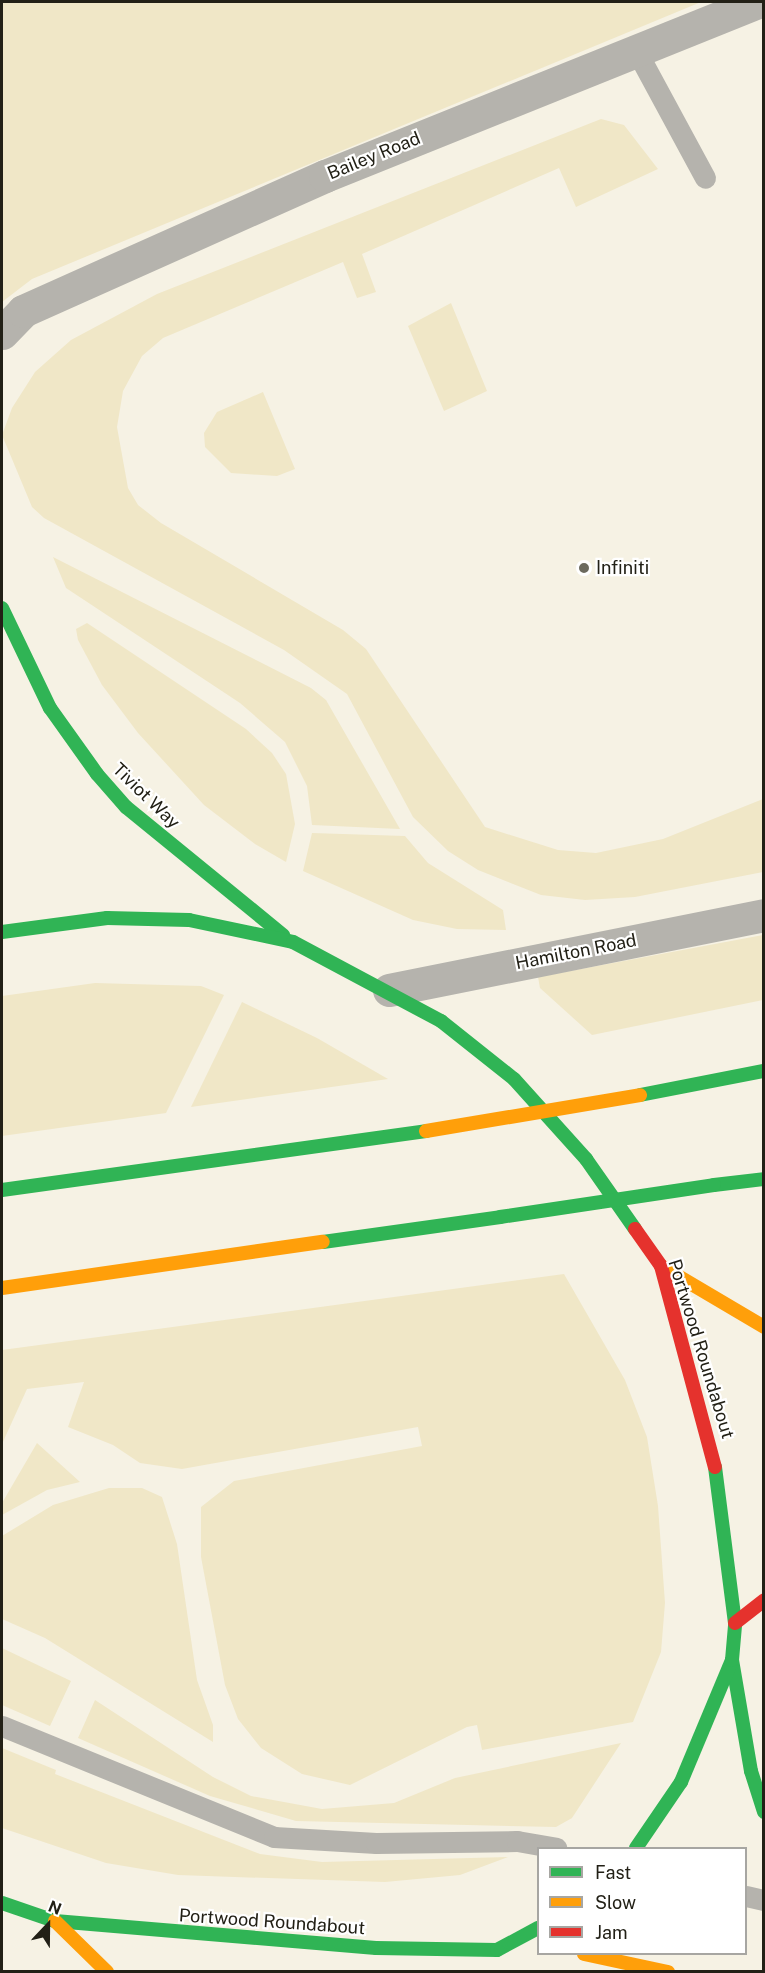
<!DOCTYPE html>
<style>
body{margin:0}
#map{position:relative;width:765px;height:1973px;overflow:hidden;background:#f6f2e4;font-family:"Public Sans",sans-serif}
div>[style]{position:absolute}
.green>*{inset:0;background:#f0e7c7}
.lane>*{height:21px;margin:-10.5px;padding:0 10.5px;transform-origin:10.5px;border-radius:10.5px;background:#b5b3ad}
.street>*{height:33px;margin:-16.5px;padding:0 16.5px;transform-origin:16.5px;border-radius:16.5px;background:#b5b3ad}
.fast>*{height:14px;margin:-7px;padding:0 7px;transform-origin:7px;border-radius:7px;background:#30b455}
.slow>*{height:14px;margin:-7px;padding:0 7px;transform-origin:7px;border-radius:7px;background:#ff9f0a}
.jam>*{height:14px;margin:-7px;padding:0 7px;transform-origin:7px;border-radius:7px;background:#e5322d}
.fast-bridge>*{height:14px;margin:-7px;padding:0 7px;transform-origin:7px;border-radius:7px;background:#30b455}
.slow-bridge>*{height:14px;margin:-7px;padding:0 7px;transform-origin:7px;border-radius:7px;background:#ff9f0a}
.dots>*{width:16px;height:16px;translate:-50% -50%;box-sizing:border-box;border:3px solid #fff;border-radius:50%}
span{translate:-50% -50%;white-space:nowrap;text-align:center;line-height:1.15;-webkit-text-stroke:4.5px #fff;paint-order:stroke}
.street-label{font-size:18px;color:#222016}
.poi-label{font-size:18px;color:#222016}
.left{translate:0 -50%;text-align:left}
.frame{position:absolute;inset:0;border:3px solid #222016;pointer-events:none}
.legend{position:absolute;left:537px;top:1847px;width:210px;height:108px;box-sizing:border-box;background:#fff;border:2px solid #a7a6a2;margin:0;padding:8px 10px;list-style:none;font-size:18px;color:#222016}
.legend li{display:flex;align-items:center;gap:12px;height:30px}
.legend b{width:30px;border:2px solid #a7a6a2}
.north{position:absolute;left:18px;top:1895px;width:60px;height:60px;-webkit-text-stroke:4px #fff;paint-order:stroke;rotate:22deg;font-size:16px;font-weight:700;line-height:24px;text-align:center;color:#222016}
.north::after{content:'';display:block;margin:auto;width:21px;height:27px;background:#222016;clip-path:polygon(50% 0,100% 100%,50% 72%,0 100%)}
</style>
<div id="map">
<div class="green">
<i style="clip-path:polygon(2px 2px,701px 2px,32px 279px,2px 302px)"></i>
<i style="clip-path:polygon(601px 119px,624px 125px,658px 169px,576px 207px,559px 168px,362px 254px,376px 292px,357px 298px,343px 262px,163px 338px,142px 356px,123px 391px,117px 427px,128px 488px,138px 505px,161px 523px,343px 630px,366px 649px,485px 827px,558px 850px,596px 853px,663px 839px,763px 799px,763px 872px,635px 897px,585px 900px,541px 895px,478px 870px,448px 851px,413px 817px,347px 694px,284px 650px,44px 518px,32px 507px,2px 435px,12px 408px,35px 372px,71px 340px,157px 294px)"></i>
<i style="clip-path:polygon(451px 303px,487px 391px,444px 411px,408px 326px)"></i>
<i style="clip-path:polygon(263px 392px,295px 469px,277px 476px,231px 473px,205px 447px,204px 433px,217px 412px)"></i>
<i style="clip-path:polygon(53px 557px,311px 688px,326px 700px,400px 829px,312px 825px,307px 786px,285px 742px,240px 703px,66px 588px)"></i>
<i style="clip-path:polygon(87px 623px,246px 729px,272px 753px,286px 774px,295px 824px,286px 862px,255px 844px,204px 805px,138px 733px,102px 685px,78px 640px,76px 629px)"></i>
<i style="clip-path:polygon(312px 833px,405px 836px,428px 863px,503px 910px,506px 930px,457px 929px,413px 920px,303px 871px)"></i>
<i style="clip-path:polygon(763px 935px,763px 1000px,592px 1035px,540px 988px,538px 977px)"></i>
<i style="clip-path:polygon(95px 983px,201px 986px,224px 995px,166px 1113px,2px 1136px,2px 996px)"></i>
<i style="clip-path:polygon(242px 1002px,317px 1038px,388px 1079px,191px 1107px)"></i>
<i style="clip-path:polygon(564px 1274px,625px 1380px,647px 1437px,658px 1506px,665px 1603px,661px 1652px,633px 1722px,482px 1750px,477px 1725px,467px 1727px,350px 1785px,302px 1774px,261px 1748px,238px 1719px,225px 1685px,201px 1557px,201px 1507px,234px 1481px,422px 1446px,418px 1427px,182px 1469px,140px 1463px,113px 1445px,68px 1427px,84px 1382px,27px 1389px,2px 1444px,2px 1350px)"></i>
<i style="clip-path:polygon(37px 1443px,80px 1482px,47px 1490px,2px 1515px,2px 1503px)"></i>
<i style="clip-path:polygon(109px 1488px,142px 1488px,162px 1497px,177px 1544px,197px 1680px,213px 1725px,213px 1742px,45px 1638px,2px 1619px,2px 1536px,53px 1505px)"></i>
<i style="clip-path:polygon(2px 1648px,71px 1681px,50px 1726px,2px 1705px)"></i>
<i style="clip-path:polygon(95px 1700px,213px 1777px,251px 1796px,322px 1809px,394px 1803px,455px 1778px,621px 1743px,572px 1818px,556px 1827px,296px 1821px,210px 1796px,78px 1738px)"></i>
<i style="clip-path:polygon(2px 1748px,56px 1770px,55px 1774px,260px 1854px,322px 1862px,508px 1857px,460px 1875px,385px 1882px,178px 1875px,106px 1863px,2px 1828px)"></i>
</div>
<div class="lane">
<i style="left:637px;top:52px;width:143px;rotate:61.6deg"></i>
<i style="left:2px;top:1726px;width:294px;rotate:22.2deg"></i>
<i style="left:274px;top:1837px;width:102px;rotate:3.4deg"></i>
<i style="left:376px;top:1843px;width:141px;rotate:-0.8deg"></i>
<i style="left:517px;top:1841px;width:40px;rotate:10deg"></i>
<i style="left:746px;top:1896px;width:18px;rotate:13deg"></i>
</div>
<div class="street">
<i style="left:2px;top:333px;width:30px;rotate:-46deg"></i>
<i style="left:23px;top:311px;width:331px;rotate:-24.1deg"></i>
<i style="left:325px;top:176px;width:467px;rotate:-21.9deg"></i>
<i style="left:389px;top:990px;width:382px;rotate:-11.3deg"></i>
</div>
<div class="fast">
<i style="left:2px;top:608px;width:111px;rotate:64.4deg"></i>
<i style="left:50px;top:708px;width:81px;rotate:54.5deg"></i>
<i style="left:97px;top:774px;width:44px;rotate:48.7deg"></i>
<i style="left:126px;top:807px;width:203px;rotate:39.2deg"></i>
<i style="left:2px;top:932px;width:106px;rotate:-7.6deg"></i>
<i style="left:107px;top:918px;width:82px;rotate:1.4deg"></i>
<i style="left:189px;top:920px;width:106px;rotate:11.9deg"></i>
<i style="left:293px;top:942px;width:168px;rotate:28.1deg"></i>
<i style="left:441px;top:1021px;width:93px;rotate:38.5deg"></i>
<i style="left:514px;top:1079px;width:108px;rotate:48deg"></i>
<i style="left:586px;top:1159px;width:85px;rotate:55deg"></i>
<i style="left:640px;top:1095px;width:126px;rotate:-11deg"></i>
<i style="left:714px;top:1185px;width:50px;rotate:-6.8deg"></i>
<i style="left:2px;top:1190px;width:428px;rotate:-7.9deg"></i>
<i style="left:323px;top:1242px;width:179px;rotate:-8deg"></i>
<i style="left:732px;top:1660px;width:113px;rotate:80.3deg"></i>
<i style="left:751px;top:1771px;width:43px;rotate:72.4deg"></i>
<i style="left:636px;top:1848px;width:80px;rotate:-55.7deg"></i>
<i style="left:681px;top:1782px;width:132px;rotate:-67.3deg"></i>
<i style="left:732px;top:1660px;width:37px;rotate:-85deg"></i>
<i style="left:735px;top:1623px;width:157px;rotate:-97.3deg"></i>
<i style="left:2px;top:1903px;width:56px;rotate:18.8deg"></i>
<i style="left:55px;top:1921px;width:322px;rotate:4.8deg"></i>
<i style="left:376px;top:1948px;width:121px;rotate:0.9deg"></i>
<i style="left:497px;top:1950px;width:47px;rotate:-28.2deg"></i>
</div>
<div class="slow">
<i style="left:661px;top:1266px;width:120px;rotate:30.6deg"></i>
<i style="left:2px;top:1288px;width:324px;rotate:-8.2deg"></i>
<i style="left:55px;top:1921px;width:73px;rotate:44.4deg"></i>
<i style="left:584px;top:1954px;width:86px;rotate:12.1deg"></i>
</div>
<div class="jam">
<i style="left:635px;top:1229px;width:45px;rotate:54.9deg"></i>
<i style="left:661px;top:1266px;width:208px;rotate:75deg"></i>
<i style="left:735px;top:1623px;width:37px;rotate:-38deg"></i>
</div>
<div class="fast-bridge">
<i style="left:500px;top:1217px;width:216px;rotate:-8.5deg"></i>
</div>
<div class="slow-bridge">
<i style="left:426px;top:1131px;width:217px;rotate:-9.5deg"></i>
</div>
<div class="dots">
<i style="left:584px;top:568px;background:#6c6a5e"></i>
</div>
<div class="street-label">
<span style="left:374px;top:156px;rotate:-22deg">Bailey Road</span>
<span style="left:146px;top:796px;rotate:44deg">Tiviot Way</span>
<span style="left:576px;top:952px;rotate:-11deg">Hamilton Road</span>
<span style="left:701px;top:1349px;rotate:73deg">Portwood Roundabout</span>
<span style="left:272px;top:1922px;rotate:4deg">Portwood Roundabout</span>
</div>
<div class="poi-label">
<span class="left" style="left:596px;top:568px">Infiniti</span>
</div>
<div class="frame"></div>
<ul class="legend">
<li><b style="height:8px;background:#30b455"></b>Fast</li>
<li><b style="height:8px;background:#ff9f0a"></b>Slow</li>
<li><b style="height:8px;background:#e5322d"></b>Jam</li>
</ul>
<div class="north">N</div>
</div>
